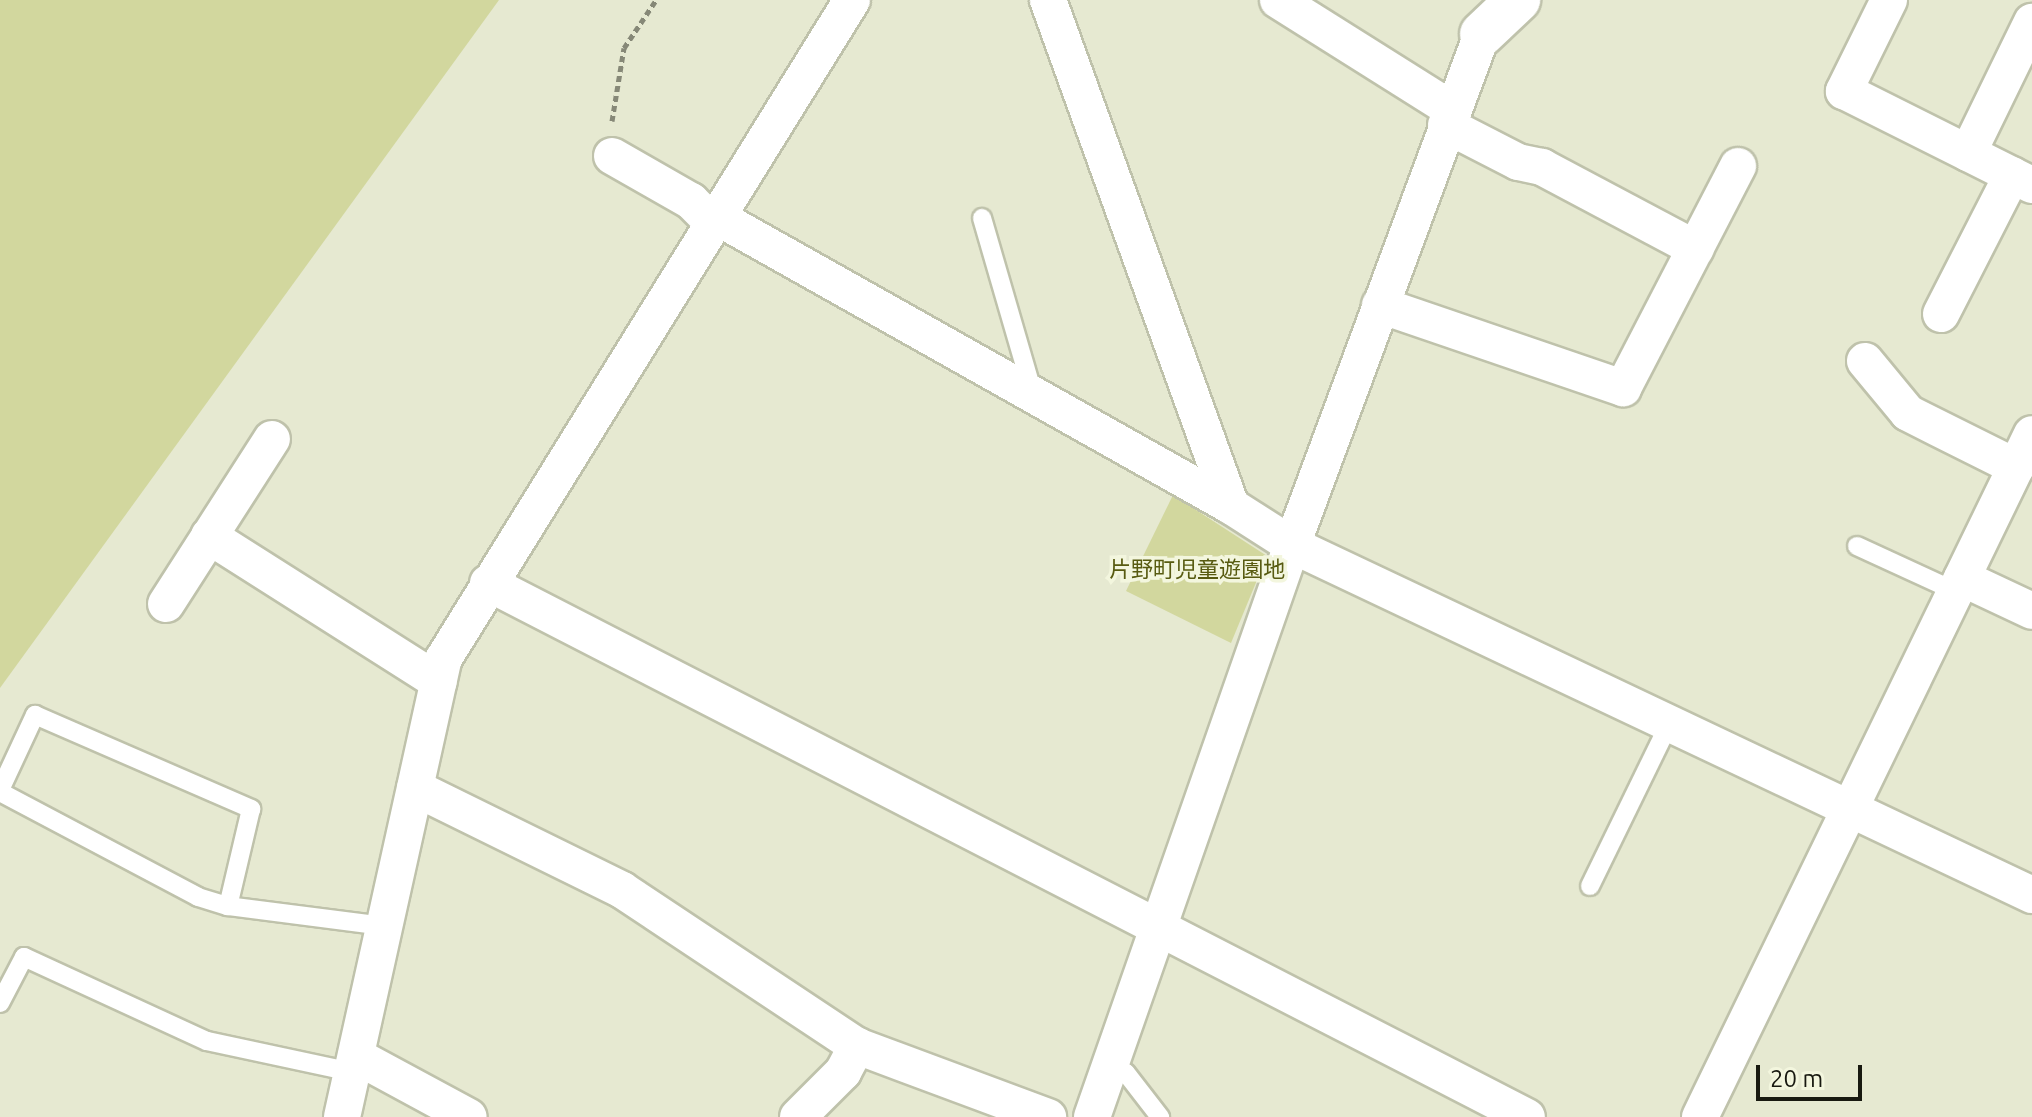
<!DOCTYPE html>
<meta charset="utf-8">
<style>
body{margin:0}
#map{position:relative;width:2032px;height:1117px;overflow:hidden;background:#e6e9d1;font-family:Ubuntu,"Noto Sans JP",sans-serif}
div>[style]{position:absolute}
.green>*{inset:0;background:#d2d79e}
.path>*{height:5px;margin-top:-2.5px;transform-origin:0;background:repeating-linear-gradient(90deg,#868877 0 6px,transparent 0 10px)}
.roads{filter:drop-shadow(2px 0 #bfc2ab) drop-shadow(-2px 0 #bfc2ab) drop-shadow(0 2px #bfc2ab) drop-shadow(0 -2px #bfc2ab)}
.service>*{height:18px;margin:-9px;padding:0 9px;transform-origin:9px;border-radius:9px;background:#fff}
.minor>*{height:36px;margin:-18px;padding:0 18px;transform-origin:18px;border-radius:18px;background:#fff}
.tertiary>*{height:44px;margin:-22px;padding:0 22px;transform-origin:22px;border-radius:22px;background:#fff}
span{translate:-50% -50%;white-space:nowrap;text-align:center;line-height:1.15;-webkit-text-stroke:7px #f3f6de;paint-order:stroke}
.park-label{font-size:22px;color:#585b11}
.scale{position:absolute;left:1756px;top:1065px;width:106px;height:36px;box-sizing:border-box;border:4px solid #181910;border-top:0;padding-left:10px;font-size:24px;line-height:28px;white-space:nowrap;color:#181910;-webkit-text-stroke:6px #f3f6de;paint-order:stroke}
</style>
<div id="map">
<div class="green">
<i style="clip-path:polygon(0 0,499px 0,0 688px)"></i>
<i style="clip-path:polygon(1173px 495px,1267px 556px,1231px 643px,1126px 591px)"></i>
</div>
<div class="path">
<i style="left:612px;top:121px;width:74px;rotate:-80.7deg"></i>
<i style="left:624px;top:48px;width:58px;rotate:-56.3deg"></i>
</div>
<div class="roads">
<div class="service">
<i style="left:982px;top:218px;width:182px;rotate:73.8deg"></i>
<i style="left:1857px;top:546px;width:108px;rotate:24.7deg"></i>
<i style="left:0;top:790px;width:83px;rotate:-65deg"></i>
<i style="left:35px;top:715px;width:236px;rotate:23.5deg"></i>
<i style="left:251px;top:809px;width:100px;rotate:103.3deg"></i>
<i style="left:0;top:792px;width:224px;rotate:27.9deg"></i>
<i style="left:198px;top:897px;width:31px;rotate:17deg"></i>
<i style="left:228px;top:906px;width:158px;rotate:7.3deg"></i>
<i style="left:1590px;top:886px;width:182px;rotate:-64deg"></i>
<i style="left:0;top:1003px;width:52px;rotate:-62.4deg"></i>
<i style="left:24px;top:957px;width:201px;rotate:24.7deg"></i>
<i style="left:207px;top:1041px;width:148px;rotate:12.1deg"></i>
<i style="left:1109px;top:1066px;width:18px;rotate:22deg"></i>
<i style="left:1126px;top:1073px;width:56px;rotate:52.3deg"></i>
</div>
<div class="minor">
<i style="left:1048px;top:0;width:538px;rotate:70.12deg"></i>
<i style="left:1278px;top:0;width:204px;rotate:32.2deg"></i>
<i style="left:1889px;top:0;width:102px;rotate:116.3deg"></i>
<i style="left:1844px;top:91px;width:210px;rotate:26.6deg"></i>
<i style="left:1446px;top:125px;width:81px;rotate:27.2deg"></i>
<i style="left:1518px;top:162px;width:25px;rotate:12deg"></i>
<i style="left:1542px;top:167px;width:174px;rotate:28deg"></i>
<i style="left:1968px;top:153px;width:146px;rotate:-64deg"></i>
<i style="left:612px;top:156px;width:91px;rotate:29.7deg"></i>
<i style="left:691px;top:201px;width:31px;rotate:45deg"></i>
<i style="left:717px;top:217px;width:590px;rotate:29.35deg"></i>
<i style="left:1231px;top:506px;width:72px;rotate:32.6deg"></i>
<i style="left:1292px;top:545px;width:819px;rotate:25.31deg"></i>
<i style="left:1380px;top:305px;width:257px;rotate:18.9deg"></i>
<i style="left:1623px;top:388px;width:250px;rotate:-62.6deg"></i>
<i style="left:1941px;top:314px;width:156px;rotate:-62.9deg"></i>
<i style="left:1865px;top:361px;width:67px;rotate:50.4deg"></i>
<i style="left:1908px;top:413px;width:121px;rotate:26.6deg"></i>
<i style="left:209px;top:536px;width:272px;rotate:32.4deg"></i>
<i style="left:1962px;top:578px;width:77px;rotate:25.2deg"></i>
<i style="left:488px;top:583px;width:1168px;rotate:27.2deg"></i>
<i style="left:166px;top:604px;width:196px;rotate:-57.3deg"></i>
<i style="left:415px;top:788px;width:231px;rotate:26.2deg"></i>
<i style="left:622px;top:890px;width:282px;rotate:33.6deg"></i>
<i style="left:356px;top:1056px;width:128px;rotate:28.4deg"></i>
<i style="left:342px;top:1117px;width:470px;rotate:-77.5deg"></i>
<i style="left:444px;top:658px;width:774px;rotate:-58.2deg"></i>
<i style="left:798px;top:1117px;width:64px;rotate:-45deg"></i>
<i style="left:843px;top:1072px;width:30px;rotate:-62deg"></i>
<i style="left:857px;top:1046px;width:204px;rotate:20.4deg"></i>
<i style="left:1092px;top:1117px;width:606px;rotate:-70.73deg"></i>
<i style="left:1292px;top:545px;width:545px;rotate:-69.6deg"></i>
<i style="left:1700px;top:1117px;width:759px;rotate:-64.08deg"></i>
</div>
<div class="tertiary">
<i style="left:1482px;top:34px;width:50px;rotate:-43.4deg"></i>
</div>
</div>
<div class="park-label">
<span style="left:1197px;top:569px">片野町児童遊園地</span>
</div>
<div class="scale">20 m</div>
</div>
